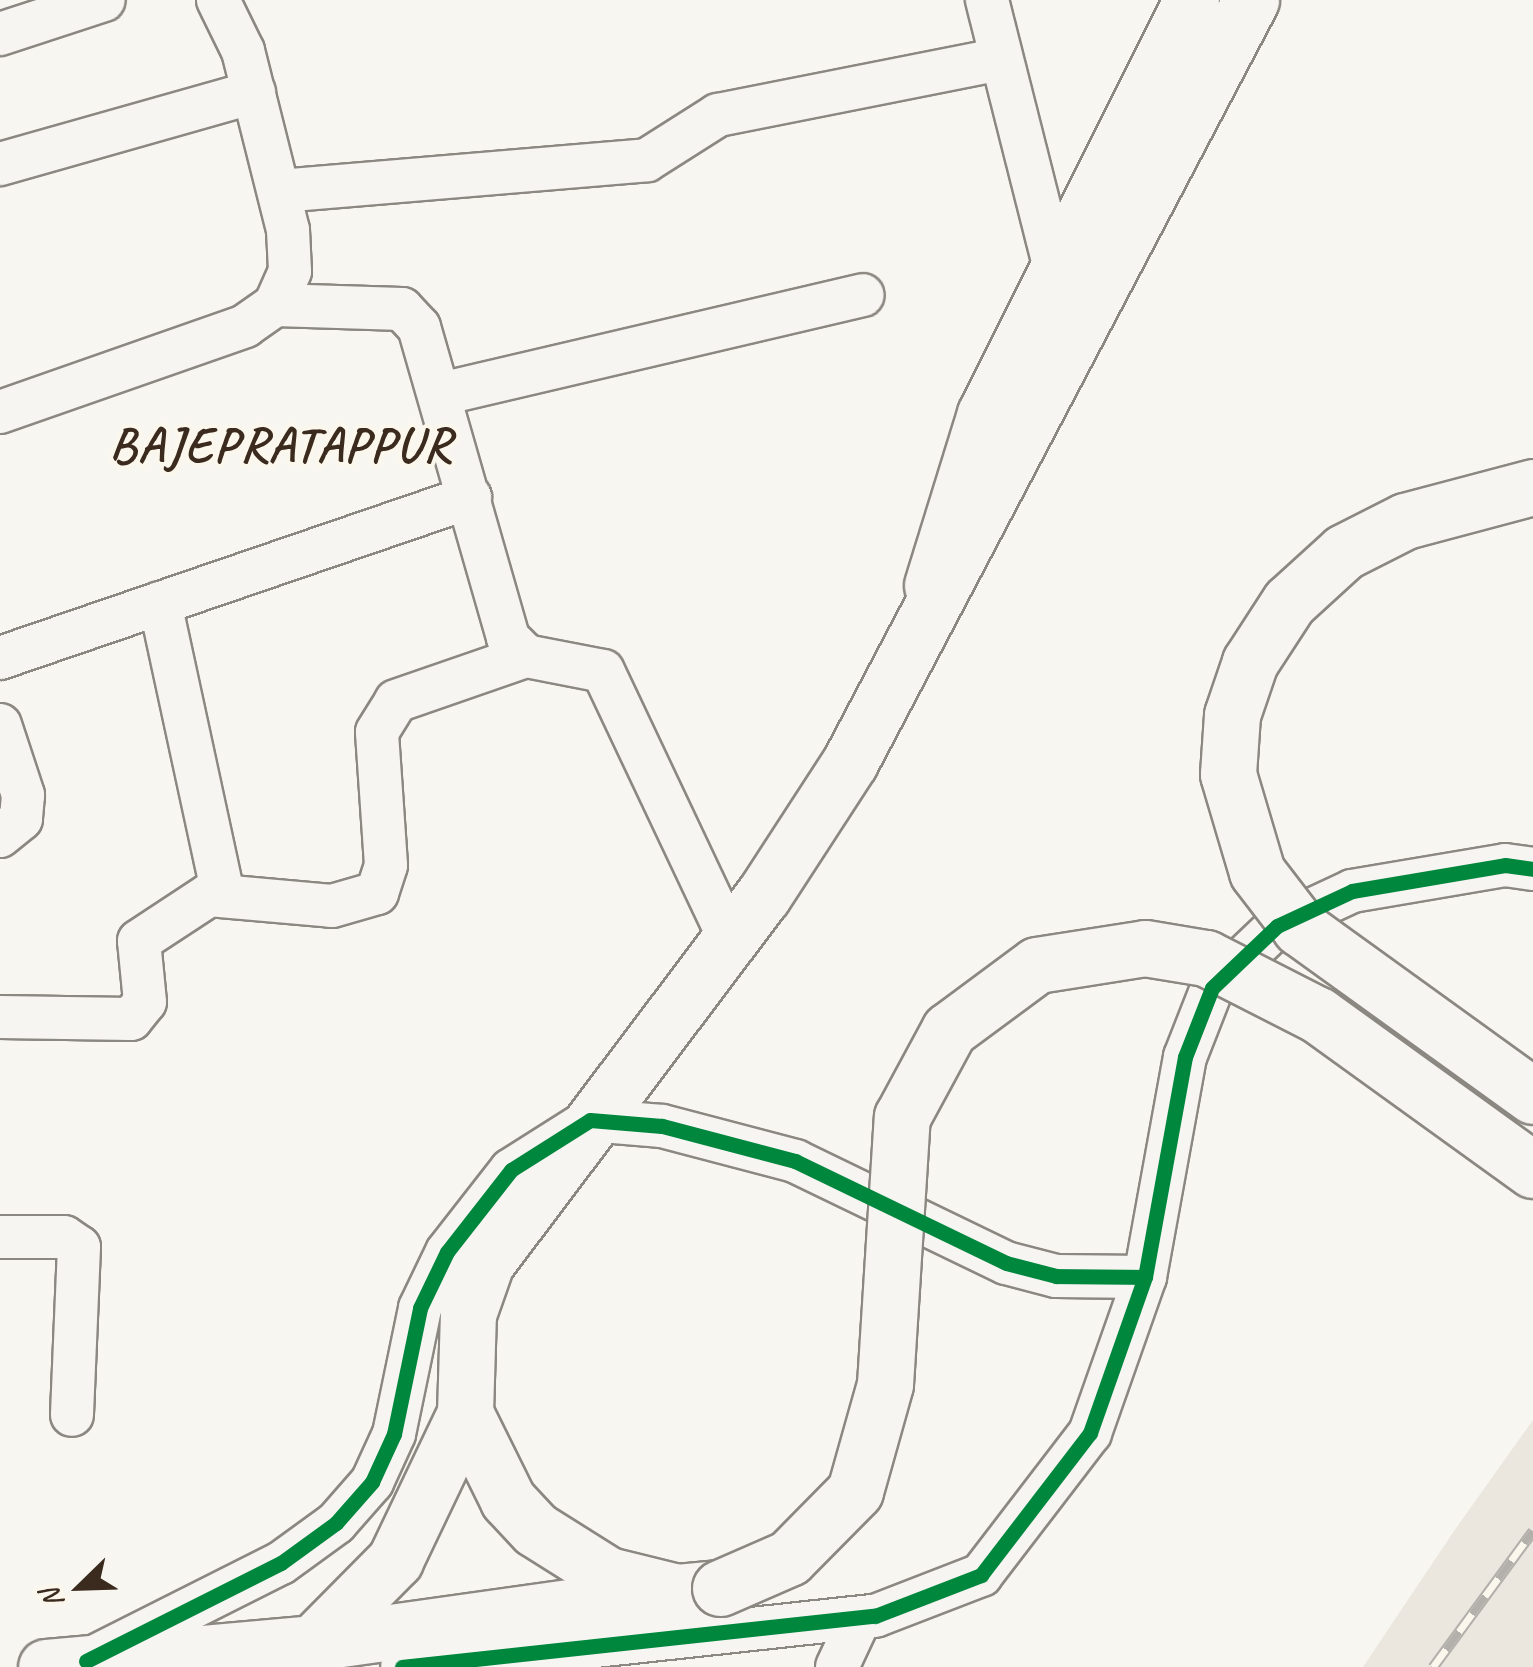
<!DOCTYPE html>
<style>
body{margin:0}
#map{position:relative;width:1533px;height:1667px;overflow:hidden;background:#f8f6f0;font-family:Caveat,sans-serif}
div>[style]{position:absolute}
.built>*{inset:0;background:#ebe6de}
.roads{filter:drop-shadow(2px 0 #8b8781) drop-shadow(-2px 0 #8b8781) drop-shadow(0 2px #8b8781) drop-shadow(0 -2px #8b8781)}
.minor>*{height:42px;margin:-21px;padding:0 21px;transform-origin:21px;border-radius:21px;background:#f6f5f1}
.major>*{height:55px;margin:-27.5px;padding:0 27.5px;transform-origin:27.5px;border-radius:27.5px;background:#f6f5f1}
.highway>*{height:55px;margin:-27.5px;padding:0 27.5px;transform-origin:27.5px;border-radius:27.5px;background:#f6f5f1}
.rail>*{height:11px;margin-top:-5.5px;transform-origin:0;background:repeating-linear-gradient(90deg,#fbf7ec 0 22px,#b3b0ac 0 44px);box-sizing:border-box;border-block:2px solid #b3b0ac}
.bridges{filter:drop-shadow(2px 0 #8b8781) drop-shadow(-2px 0 #8b8781) drop-shadow(0 2px #8b8781) drop-shadow(0 -2px #8b8781)}
.highway-bridge>*{height:55px;margin:-27.5px;padding:0 27.5px;transform-origin:27.5px;border-radius:27.5px;background:#f6f5f1}
.cycleway>*{height:15px;margin:-7.5px;padding:0 7.5px;transform-origin:7.5px;border-radius:7.5px;background:#00873e}
span{translate:-50% -50%;white-space:nowrap;text-align:center;line-height:1.15;-webkit-text-stroke:8px #fbf7ec;paint-order:stroke}
.district-label{font-size:50px;color:#3b2a1e;font-weight:700;letter-spacing:2.5px}
.north{position:absolute;left:30px;top:1537px;width:100px;height:100px;-webkit-text-stroke:8px #fbf7ec;paint-order:stroke;rotate:247deg;font-size:28px;font-weight:700;line-height:40px;text-align:center;color:#3b2a1e}
.north::after{content:'';display:block;margin:auto;width:35px;height:45px;background:#3b2a1e;clip-path:polygon(50% 0,100% 100%,50% 72%,0 100%)}
</style>
<div id="map">
<div class="built">
<i style="clip-path:polygon(1533px 1420px,1533px 1667px,1363px 1667px,1454px 1531px)"></i>
</div>
<div class="roads">
<div class="minor">
<i style="left:987px;top:0;width:276px;rotate:75.8deg"></i>
<i style="left:0;top:34px;width:109px;rotate:-18.1deg"></i>
<i style="left:0;top:164px;width:264px;rotate:-15.8deg"></i>
<i style="left:280px;top:191px;width:368px;rotate:-4.8deg"></i>
<i style="left:647px;top:160px;width:84px;rotate:-32.4deg"></i>
<i style="left:718px;top:115px;width:288px;rotate:-11.2deg"></i>
<i style="left:275px;top:305px;width:127px;rotate:1.8deg"></i>
<i style="left:402px;top:309px;width:25px;rotate:47deg"></i>
<i style="left:419px;top:327px;width:323px;rotate:74deg"></i>
<i style="left:508px;top:638px;width:25px;rotate:45deg"></i>
<i style="left:526px;top:656px;width:78px;rotate:11deg"></i>
<i style="left:603px;top:671px;width:297px;rotate:64.7deg"></i>
<i style="left:441px;top:394px;width:433px;rotate:-13.2deg"></i>
<i style="left:0;top:412px;width:260px;rotate:-19.3deg"></i>
<i style="left:245px;top:326px;width:37px;rotate:-35deg"></i>
<i style="left:275px;top:305px;width:37px;rotate:-66deg"></i>
<i style="left:290px;top:271px;width:41px;rotate:-92.8deg"></i>
<i style="left:288px;top:230px;width:185px;rotate:-104.1deg"></i>
<i style="left:243px;top:51px;width:57px;rotate:-116.1deg"></i>
<i style="left:160px;top:603px;width:299px;rotate:77.8deg"></i>
<i style="left:0;top:658px;width:497px;rotate:-18.9deg"></i>
<i style="left:0;top:725px;width:74px;rotate:71.8deg"></i>
<i style="left:23px;top:795px;width:24px;rotate:95deg"></i>
<i style="left:21px;top:819px;width:27px;rotate:141deg"></i>
<i style="left:0;top:1017px;width:131px;rotate:0.9deg"></i>
<i style="left:131px;top:1019px;width:22px;rotate:-51deg"></i>
<i style="left:145px;top:1002px;width:61px;rotate:-95.6deg"></i>
<i style="left:139px;top:941px;width:84px;rotate:-33.3deg"></i>
<i style="left:209px;top:895px;width:123px;rotate:5.1deg"></i>
<i style="left:332px;top:906px;width:47px;rotate:-16.1deg"></i>
<i style="left:377px;top:893px;width:29px;rotate:-72deg"></i>
<i style="left:386px;top:865px;width:133px;rotate:-93.9deg"></i>
<i style="left:377px;top:732px;width:36px;rotate:-58deg"></i>
<i style="left:396px;top:701px;width:138px;rotate:-19.1deg"></i>
<i style="left:0;top:1237px;width:64px"></i>
<i style="left:64px;top:1237px;width:18px;rotate:34deg"></i>
<i style="left:79px;top:1247px;width:168px;rotate:92.4deg"></i>
<i style="left:94px;top:1657px;width:209px;rotate:-26.7deg"></i>
<i style="left:281px;top:1563px;width:68px;rotate:-36deg"></i>
<i style="left:336px;top:1523px;width:55px;rotate:-48.7deg"></i>
<i style="left:372px;top:1482px;width:53px;rotate:-65.4deg"></i>
<i style="left:394px;top:1434px;width:129px;rotate:-78.3deg"></i>
<i style="left:420px;top:1308px;width:62px;rotate:-64.3deg"></i>
<i style="left:447px;top:1252px;width:104px;rotate:-52deg"></i>
<i style="left:511px;top:1170px;width:93px;rotate:-32.3deg"></i>
<i style="left:590px;top:1120px;width:72px;rotate:4.8deg"></i>
<i style="left:662px;top:1126px;width:138px;rotate:14.7deg"></i>
<i style="left:795px;top:1161px;width:234px;rotate:25.8deg"></i>
<i style="left:1006px;top:1263px;width:52px;rotate:14.6deg"></i>
<i style="left:1056px;top:1276px;width:89px;rotate:0.6deg"></i>
<i style="left:402px;top:1667px;width:476px;rotate:-6.2deg"></i>
<i style="left:875px;top:1616px;width:114px;rotate:-21.1deg"></i>
<i style="left:981px;top:1575px;width:179px;rotate:-52.5deg"></i>
<i style="left:1090px;top:1433px;width:165px;rotate:-70.6deg"></i>
<i style="left:1145px;top:1277px;width:224px;rotate:-79.7deg"></i>
<i style="left:1185px;top:1057px;width:74px;rotate:-68.6deg"></i>
<i style="left:1212px;top:988px;width:90px;rotate:-43.6deg"></i>
<i style="left:1277px;top:926px;width:83px;rotate:-25deg"></i>
<i style="left:1352px;top:891px;width:155px;rotate:-9.6deg"></i>
<i style="left:1505px;top:865px;width:28px;rotate:8deg"></i>
<i style="left:837px;top:1667px;width:54px;rotate:-64.9deg"></i>
</div>
<div class="major">
<i style="left:932px;top:585px;width:179px;rotate:-72.8deg"></i>
<i style="left:985px;top:414px;width:462px;rotate:-63.5deg"></i>
</div>
<div class="highway">
<i style="left:720px;top:1588px;width:43px;rotate:174.7deg"></i>
<i style="left:677px;top:1592px;width:71px;rotate:-166.2deg"></i>
<i style="left:608px;top:1575px;width:86px;rotate:-147.8deg"></i>
<i style="left:535px;top:1529px;width:40px;rotate:-133deg"></i>
<i style="left:508px;top:1500px;width:97px;rotate:-116.3deg"></i>
<i style="left:465px;top:1413px;width:99px;rotate:-88.3deg"></i>
<i style="left:468px;top:1314px;width:54px;rotate:-70.6deg"></i>
<i style="left:486px;top:1263px;width:460px;rotate:-53deg"></i>
<i style="left:763px;top:896px;width:160px;rotate:-57deg"></i>
<i style="left:850px;top:762px;width:861px;rotate:-62.24deg"></i>
<i style="left:313px;top:1643px;width:117px;rotate:-45.3deg"></i>
<i style="left:395px;top:1560px;width:163px;rotate:-64.5deg"></i>
<i style="left:46px;top:1667px;width:268px;rotate:-5.1deg"></i>
<i style="left:313px;top:1643px;width:344px;rotate:-8deg"></i>
</div>
</div>
<div class="rail">
<i style="left:1433px;top:1667px;width:169px;rotate:-53.7deg"></i>
</div>
<div class="bridges">
<div class="highway-bridge">
<i style="left:1533px;top:487px;width:132px;rotate:165.1deg"></i>
<i style="left:1405px;top:521px;width:68px;rotate:153.1deg"></i>
<i style="left:1344px;top:552px;width:74px;rotate:137.7deg"></i>
<i style="left:1289px;top:602px;width:72px;rotate:123deg"></i>
<i style="left:1250px;top:662px;width:56px;rotate:108.8deg"></i>
<i style="left:1232px;top:715px;width:59px;rotate:93.9deg"></i>
<i style="left:1228px;top:774px;width:102px;rotate:73.5deg"></i>
<i style="left:1257px;top:872px;width:71px;rotate:52.5deg"></i>
<i style="left:1300px;top:928px;width:287px;rotate:35.8deg"></i>
<i style="left:720px;top:1588px;width:75px;rotate:-23.5deg"></i>
<i style="left:789px;top:1558px;width:94px;rotate:-45.4deg"></i>
<i style="left:855px;top:1491px;width:111px;rotate:-74.3deg"></i>
<i style="left:885px;top:1384px;width:268px;rotate:-86.4deg"></i>
<i style="left:902px;top:1117px;width:99px;rotate:-61.6deg"></i>
<i style="left:949px;top:1030px;width:109px;rotate:-36.5deg"></i>
<i style="left:1037px;top:965px;width:109px;rotate:-8.9deg"></i>
<i style="left:1145px;top:948px;width:62px;rotate:9.3deg"></i>
<i style="left:1206px;top:958px;width:126px;rotate:27deg"></i>
<i style="left:1318px;top:1015px;width:265px;rotate:35.8deg"></i>
</div>
</div>
<div class="cycleway">
<i style="left:86px;top:1661px;width:218px;rotate:-26.7deg"></i>
<i style="left:281px;top:1563px;width:68px;rotate:-36deg"></i>
<i style="left:336px;top:1523px;width:55px;rotate:-48.7deg"></i>
<i style="left:372px;top:1482px;width:53px;rotate:-65.4deg"></i>
<i style="left:394px;top:1434px;width:129px;rotate:-78.3deg"></i>
<i style="left:420px;top:1308px;width:62px;rotate:-64.3deg"></i>
<i style="left:447px;top:1252px;width:104px;rotate:-52deg"></i>
<i style="left:511px;top:1170px;width:93px;rotate:-32.3deg"></i>
<i style="left:590px;top:1120px;width:72px;rotate:4.8deg"></i>
<i style="left:662px;top:1126px;width:138px;rotate:14.7deg"></i>
<i style="left:795px;top:1161px;width:234px;rotate:25.8deg"></i>
<i style="left:1006px;top:1263px;width:52px;rotate:14.6deg"></i>
<i style="left:1056px;top:1276px;width:89px;rotate:0.6deg"></i>
<i style="left:402px;top:1667px;width:476px;rotate:-6.2deg"></i>
<i style="left:875px;top:1616px;width:114px;rotate:-21.1deg"></i>
<i style="left:981px;top:1575px;width:179px;rotate:-52.5deg"></i>
<i style="left:1090px;top:1433px;width:165px;rotate:-70.6deg"></i>
<i style="left:1145px;top:1277px;width:224px;rotate:-79.7deg"></i>
<i style="left:1185px;top:1057px;width:74px;rotate:-68.6deg"></i>
<i style="left:1212px;top:988px;width:90px;rotate:-43.6deg"></i>
<i style="left:1277px;top:926px;width:83px;rotate:-25deg"></i>
<i style="left:1352px;top:891px;width:155px;rotate:-9.6deg"></i>
<i style="left:1505px;top:865px;width:28px;rotate:8deg"></i>
</div>
<div class="district-label">
<span style="left:281px;top:445px">BAJEPRATAPPUR</span>
</div>
<div class="north">N</div>
</div>
